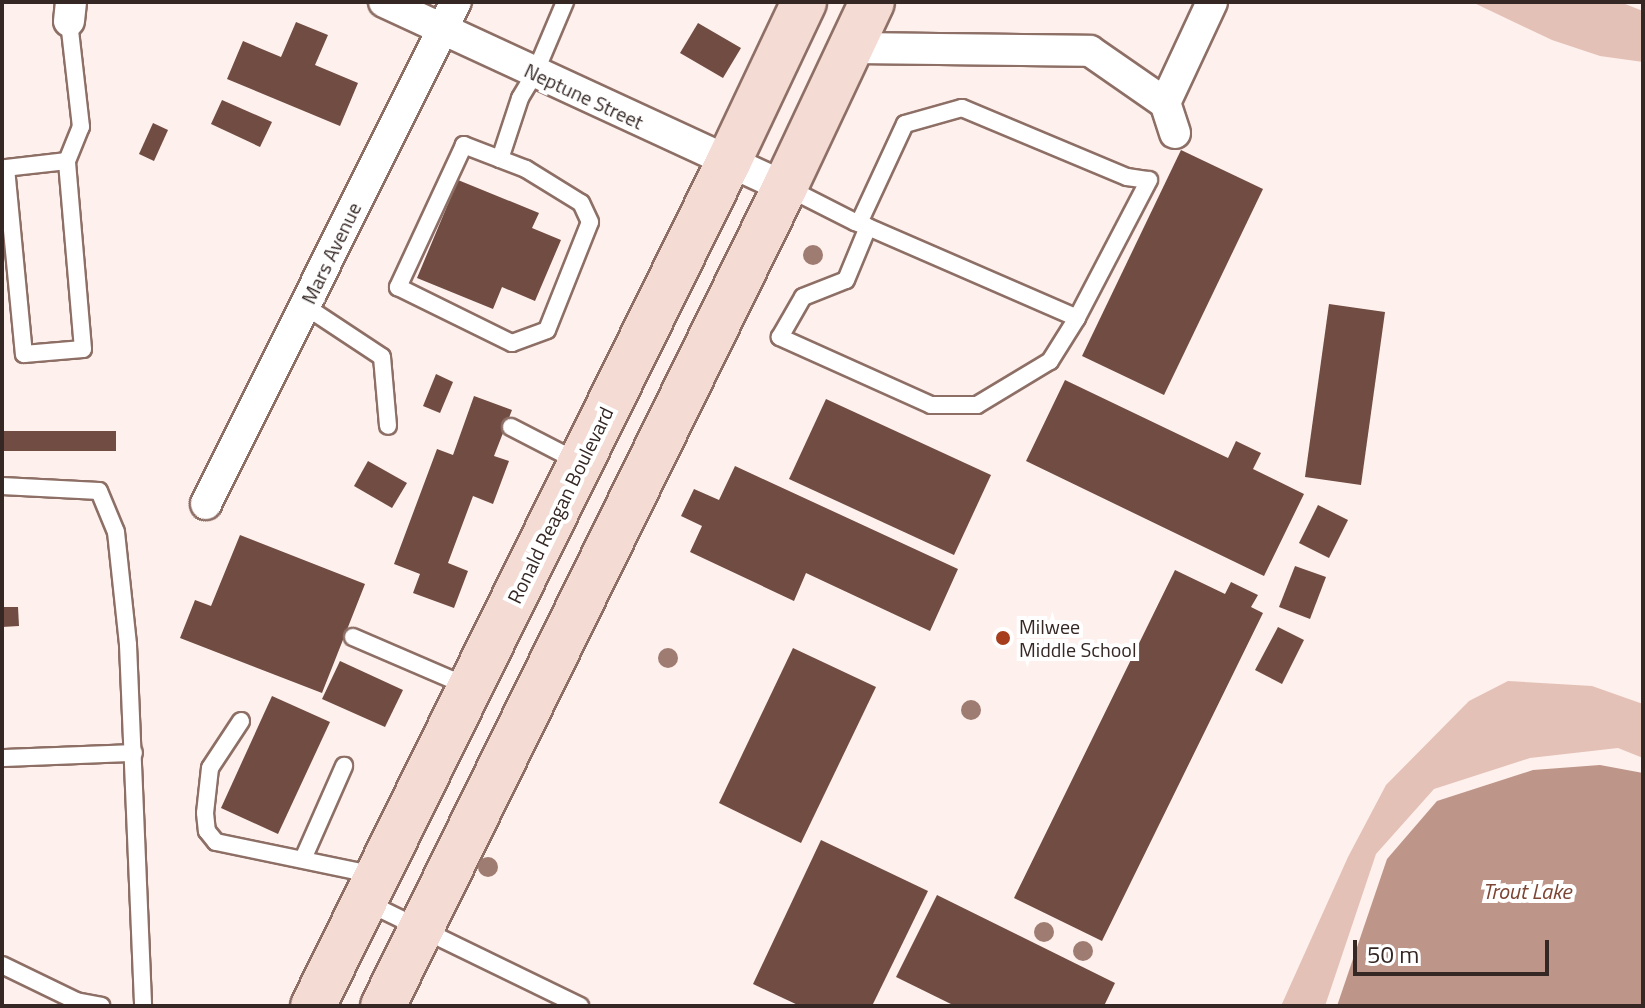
<!DOCTYPE html>
<style>
body{margin:0}
#map{position:relative;width:1645px;height:1008px;overflow:hidden;background:#fef0ec;font-family:"Titillium Web",sans-serif}
div>[style]{position:absolute}
.green>*{inset:0;background:#e4c1b7}
.water>*{inset:0;background:#bd9589}
.building>*{inset:0;background:#704c42}
.roads{filter:drop-shadow(2px 0 #8d6f66) drop-shadow(-2px 0 #8d6f66) drop-shadow(0 2px #8d6f66) drop-shadow(0 -2px #8d6f66)}
.lane>*{height:16px;margin:-8px;padding:0 8px;transform-origin:8px;border-radius:8px;background:#fff}
.street>*{height:30px;margin:-15px;padding:0 15px;transform-origin:15px;border-radius:15px;background:#fff}
.secondary>*{height:44px;margin:-22px;padding:0 22px;transform-origin:22px;border-radius:22px;background:#f4dbd4}
.trees>*{width:20px;height:20px;margin:-10px;border-radius:50%;background:#9f7c72}
.dots>*{width:22px;height:22px;translate:-50% -50%;box-sizing:border-box;border:4px solid #fff;border-radius:50%}
span{translate:-50% -50%;white-space:nowrap;text-align:center;line-height:1.15;-webkit-text-stroke:8px #fff;paint-order:stroke}
.street-label{font-size:20px;color:#342724}
.poi-label{font-size:20px;color:#342724}
.left{translate:0 -50%;text-align:left}
.water-label{font-size:22px;color:#7d4534;font-style:italic}
.frame{position:absolute;inset:0;border:4px solid #342724;pointer-events:none}
.scale{position:absolute;left:1353px;top:940px;width:196px;height:36px;box-sizing:border-box;border:4px solid #342724;border-top:0;padding-left:10px;font-size:24px;line-height:28px;white-space:nowrap;color:#342724;-webkit-text-stroke:6px #fff;paint-order:stroke}
</style>
<div id="map">
<div class="green">
<i style="clip-path:polygon(1472px 2px,1620px 2px,1643px 11px,1643px 62px,1600px 56px,1552px 40px)"></i>
<i style="clip-path:polygon(1508px 681px,1592px 686px,1643px 704px,1643px 758px,1618px 748px,1530px 758px,1434px 789px,1376px 854px,1325px 1006px,1281px 1006px,1348px 857px,1386px 785px,1469px 701px)"></i>
</div>
<div class="water">
<i style="clip-path:polygon(1600px 765px,1643px 773px,1643px 1006px,1337px 1006px,1387px 859px,1437px 801px,1533px 770px)"></i>
</div>
<div class="building">
<i style="clip-path:polygon(296px 22px,328px 35px,315px 65px,358px 83px,340px 126px,227px 79px,243px 41px,281px 57px)"></i>
<i style="clip-path:polygon(698px 23px,741px 48px,723px 78px,680px 53px)"></i>
<i style="clip-path:polygon(222px 100px,272px 122px,260px 147px,211px 124px)"></i>
<i style="clip-path:polygon(153px 123px,168px 130px,154px 161px,139px 154px)"></i>
<i style="clip-path:polygon(1181px 150px,1263px 189px,1164px 395px,1082px 356px)"></i>
<i style="clip-path:polygon(458px 180px,539px 213px,532px 228px,561px 240px,535px 301px,502px 287px,493px 309px,417px 278px)"></i>
<i style="clip-path:polygon(1329px 304px,1385px 312px,1361px 485px,1305px 477px)"></i>
<i style="clip-path:polygon(436px 374px,453px 382px,440px 413px,423px 406px)"></i>
<i style="clip-path:polygon(1065px 380px,1228px 458px,1236px 441px,1261px 453px,1253px 469px,1304px 494px,1264px 576px,1026px 461px)"></i>
<i style="clip-path:polygon(474px 396px,512px 410px,494px 456px,509px 461px,493px 504px,473px 496px,448px 563px,468px 571px,454px 608px,413px 593px,420px 574px,394px 564px,437px 449px,453px 455px)"></i>
<i style="clip-path:polygon(826px 399px,991px 475px,954px 555px,789px 479px)"></i>
<i style="clip-path:polygon(2px 431px,116px 431px,116px 451px,2px 451px)"></i>
<i style="clip-path:polygon(368px 461px,407px 483px,392px 508px,354px 486px)"></i>
<i style="clip-path:polygon(735px 466px,958px 569px,930px 631px,806px 573px,794px 601px,690px 552px,702px 526px,681px 516px,694px 489px,719px 500px)"></i>
<i style="clip-path:polygon(1318px 505px,1348px 520px,1329px 558px,1299px 543px)"></i>
<i style="clip-path:polygon(240px 535px,365px 584px,322px 693px,180px 638px,195px 600px,211px 606px)"></i>
<i style="clip-path:polygon(1295px 566px,1326px 577px,1310px 619px,1279px 607px)"></i>
<i style="clip-path:polygon(1175px 570px,1225px 594px,1231px 582px,1258px 595px,1251px 607px,1263px 613px,1102px 941px,1014px 898px)"></i>
<i style="clip-path:polygon(2px 607px,18px 607px,19px 626px,2px 627px)"></i>
<i style="clip-path:polygon(1278px 627px,1304px 640px,1282px 684px,1255px 670px)"></i>
<i style="clip-path:polygon(793px 648px,876px 687px,801px 843px,719px 803px)"></i>
<i style="clip-path:polygon(340px 661px,403px 690px,385px 727px,322px 699px)"></i>
<i style="clip-path:polygon(272px 696px,330px 722px,278px 834px,221px 808px)"></i>
<i style="clip-path:polygon(821px 840px,928px 891px,872px 1006px,800px 1006px,753px 984px)"></i>
<i style="clip-path:polygon(937px 895px,1115px 983px,1104px 1006px,955px 1006px,896px 977px)"></i>
</div>
<div class="roads">
<div class="lane">
<i style="left:500px;top:159px;width:39px;rotate:-159deg"></i>
<i style="left:464px;top:145px;width:157px;rotate:114.9deg"></i>
<i style="left:398px;top:287px;width:127px;rotate:26.2deg"></i>
<i style="left:512px;top:343px;width:37px;rotate:-20deg"></i>
<i style="left:547px;top:330px;width:116px;rotate:-68.3deg"></i>
<i style="left:590px;top:222px;width:21px;rotate:-115deg"></i>
<i style="left:581px;top:203px;width:65px;rotate:-148.3deg"></i>
<i style="left:526px;top:169px;width:28px;rotate:-159deg"></i>
<i style="left:500px;top:159px;width:64px;rotate:-71.8deg"></i>
<i style="left:520px;top:98px;width:29px;rotate:-59deg"></i>
<i style="left:535px;top:73px;width:77px;rotate:-67.1deg"></i>
<i style="left:67px;top:161px;width:61px;rotate:173.5deg"></i>
<i style="left:6px;top:168px;width:187px;rotate:84.5deg"></i>
<i style="left:24px;top:354px;width:59px;rotate:-4.8deg"></i>
<i style="left:83px;top:349px;width:189px;rotate:-94.9deg"></i>
<i style="left:67px;top:161px;width:37px;rotate:-68deg"></i>
<i style="left:81px;top:127px;width:107px;rotate:-96.5deg"></i>
<i style="left:786px;top:187px;width:77px;rotate:26.9deg"></i>
<i style="left:855px;top:222px;width:14px;rotate:21deg"></i>
<i style="left:868px;top:227px;width:228px;rotate:23.5deg"></i>
<i style="left:1077px;top:318px;width:51px;rotate:122.1deg"></i>
<i style="left:1050px;top:361px;width:85px;rotate:148.9deg"></i>
<i style="left:977px;top:405px;width:46px;rotate:180deg"></i>
<i style="left:931px;top:405px;width:166px;rotate:-155.8deg"></i>
<i style="left:780px;top:337px;width:46px;rotate:-60.1deg"></i>
<i style="left:803px;top:297px;width:46px;rotate:-21.6deg"></i>
<i style="left:846px;top:280px;width:57px;rotate:-67.5deg"></i>
<i style="left:859px;top:223px;width:109px;rotate:-65.1deg"></i>
<i style="left:905px;top:124px;width:59px;rotate:-15.7deg"></i>
<i style="left:962px;top:108px;width:179px;rotate:22.7deg"></i>
<i style="left:1127px;top:177px;width:22px;rotate:8deg"></i>
<i style="left:1149px;top:180px;width:156px;rotate:117.6deg"></i>
<i style="left:305px;top:306px;width:92px;rotate:33.5deg"></i>
<i style="left:382px;top:357px;width:69px;rotate:85deg"></i>
<i style="left:511px;top:427px;width:74px;rotate:27.3deg"></i>
<i style="left:2px;top:486px;width:97px;rotate:3deg"></i>
<i style="left:99px;top:491px;width:44px;rotate:67.5deg"></i>
<i style="left:116px;top:532px;width:114px;rotate:83.9deg"></i>
<i style="left:128px;top:645px;width:361px;rotate:87.6deg"></i>
<i style="left:353px;top:637px;width:126px;rotate:23.3deg"></i>
<i style="left:241px;top:721px;width:56px;rotate:123.4deg"></i>
<i style="left:210px;top:768px;width:45px;rotate:96.3deg"></i>
<i style="left:205px;top:813px;width:18px;rotate:84deg"></i>
<i style="left:207px;top:831px;width:14px;rotate:51deg"></i>
<i style="left:216px;top:842px;width:162px;rotate:11.7deg"></i>
<i style="left:2px;top:758px;width:132px;rotate:-2.2deg"></i>
<i style="left:303px;top:859px;width:102px;rotate:-66.2deg"></i>
<i style="left:366px;top:902px;width:238px;rotate:25.9deg"></i>
<i style="left:2px;top:965px;width:82px;rotate:25.9deg"></i>
<i style="left:76px;top:1001px;width:26px;rotate:11deg"></i>
</div>
<div class="street">
<i style="left:384px;top:2px;width:442px;rotate:24.8deg"></i>
<i style="left:69px;top:21px;width:19px;rotate:-84deg"></i>
<i style="left:850px;top:48px;width:240px;rotate:0.7deg"></i>
<i style="left:1090px;top:51px;width:91px;rotate:34.7deg"></i>
<i style="left:1175px;top:133px;width:32px;rotate:-108deg"></i>
<i style="left:1165px;top:103px;width:111px;rotate:-65deg"></i>
<i style="left:206px;top:504px;width:561px;rotate:-63.53deg"></i>
</div>
<div class="secondary">
<i style="left:313px;top:1006px;width:940px;rotate:-63.79deg"></i>
<i style="left:728px;top:163px;width:178px;rotate:-64.7deg"></i>
<i style="left:383px;top:1006px;width:912px;rotate:-63.86deg"></i>
<i style="left:785px;top:187px;width:204px;rotate:-64.8deg"></i>
</div>
</div>
<div class="trees">
<i style="left:813px;top:255px"></i>
<i style="left:668px;top:658px"></i>
<i style="left:971px;top:710px"></i>
<i style="left:488px;top:867px"></i>
<i style="left:1044px;top:932px"></i>
<i style="left:1083px;top:951px"></i>
</div>
<div class="dots">
<i style="left:1003px;top:638px;background:#a63e1d"></i>
</div>
<div class="street-label">
<span style="left:584px;top:96px;rotate:25deg">Neptune Street</span>
<span style="left:331px;top:253px;rotate:-64deg">Mars Avenue</span>
<span style="left:560px;top:505px;rotate:-64deg">Ronald Reagan Boulevard</span>
</div>
<div class="poi-label">
<span class="left" style="left:1019px;top:638px">Milwee<br>Middle School</span>
</div>
<div class="water-label">
<span style="left:1527px;top:892px">Trout Lake</span>
</div>
<div class="frame"></div>
<div class="scale">50 m</div>
</div>
